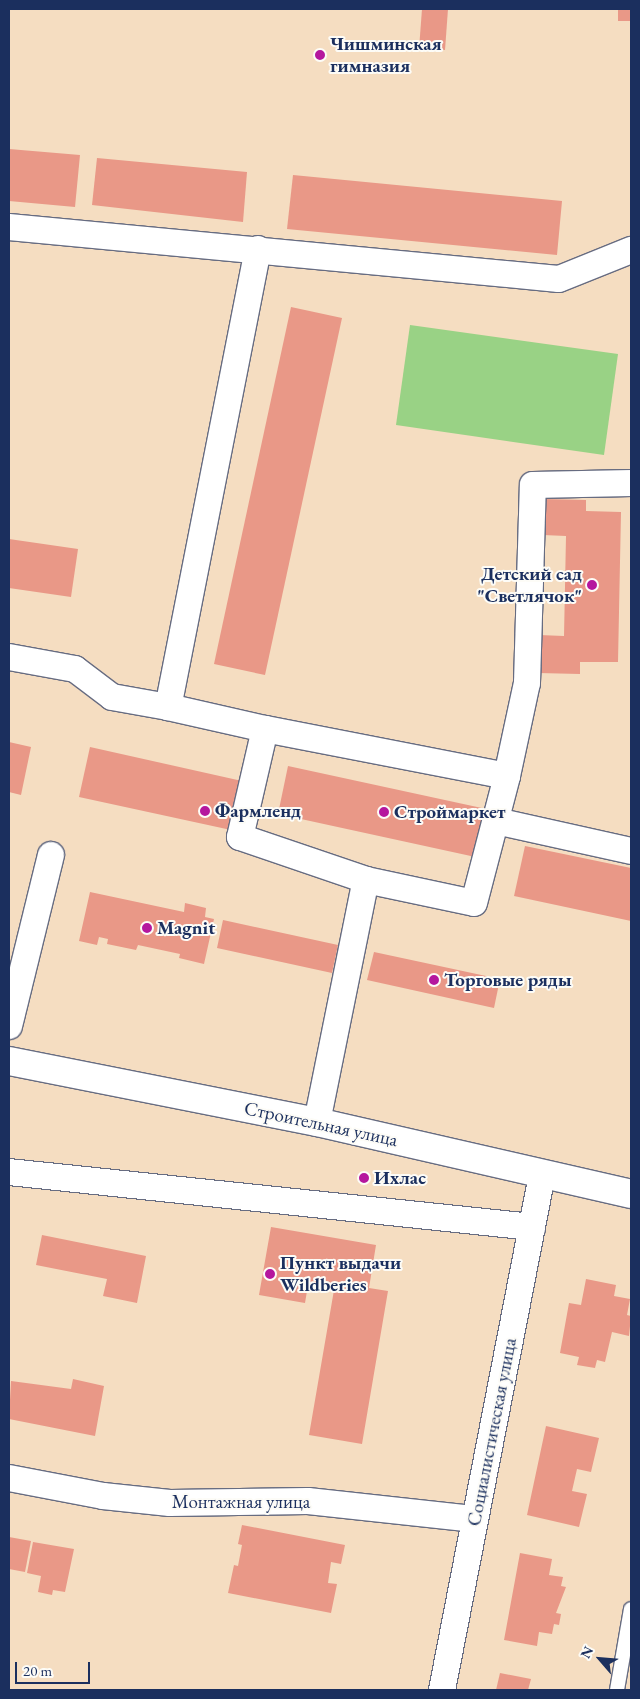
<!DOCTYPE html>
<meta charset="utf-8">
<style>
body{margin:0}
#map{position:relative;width:640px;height:1699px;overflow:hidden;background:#f5ddc1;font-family:"EB Garamond",serif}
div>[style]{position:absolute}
.green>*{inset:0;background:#99d285}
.building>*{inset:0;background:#e99887}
.roads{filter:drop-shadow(1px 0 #676c81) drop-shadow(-1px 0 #676c81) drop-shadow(0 1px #676c81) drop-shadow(0 -1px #676c81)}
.lane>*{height:14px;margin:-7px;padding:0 7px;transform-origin:7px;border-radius:7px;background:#fff}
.street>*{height:26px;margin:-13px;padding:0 13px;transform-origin:13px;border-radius:13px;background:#fff}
.secondary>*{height:28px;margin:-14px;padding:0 14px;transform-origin:14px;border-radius:14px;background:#fff}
.dots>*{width:14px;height:14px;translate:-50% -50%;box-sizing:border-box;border:2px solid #fdfcf7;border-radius:50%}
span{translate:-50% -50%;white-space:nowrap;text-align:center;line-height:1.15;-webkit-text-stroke:4px #fdfcf7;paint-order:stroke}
.poi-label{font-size:19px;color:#1b2f5e;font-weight:700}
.left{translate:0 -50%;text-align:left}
.right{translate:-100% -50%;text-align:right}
.street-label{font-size:19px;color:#1b2f5e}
.frame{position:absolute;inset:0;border:10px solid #1b2f5e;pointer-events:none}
.north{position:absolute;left:575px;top:1634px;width:50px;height:50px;-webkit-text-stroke:4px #fdfcf7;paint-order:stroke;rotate:297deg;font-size:14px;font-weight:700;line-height:20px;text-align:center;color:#1b2f5e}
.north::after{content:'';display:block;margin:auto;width:18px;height:22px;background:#1b2f5e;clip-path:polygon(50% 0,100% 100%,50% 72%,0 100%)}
.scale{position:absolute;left:15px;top:1662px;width:75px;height:22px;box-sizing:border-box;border:2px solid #1b2f5e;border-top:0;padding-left:6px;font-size:15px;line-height:18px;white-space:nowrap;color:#1b2f5e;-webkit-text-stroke:4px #fdfcf7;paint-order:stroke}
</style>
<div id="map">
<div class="green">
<i style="clip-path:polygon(410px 325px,618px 354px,604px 455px,396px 425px)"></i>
</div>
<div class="building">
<i style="clip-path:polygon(422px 9px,448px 9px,445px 50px,419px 49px)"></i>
<i style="clip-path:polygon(618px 9px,631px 9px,631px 21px,618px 21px)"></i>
<i style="clip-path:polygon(9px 149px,80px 155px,75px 207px,9px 201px)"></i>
<i style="clip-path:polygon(97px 158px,247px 172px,243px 222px,92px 205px)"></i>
<i style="clip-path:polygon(293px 175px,562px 201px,557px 255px,287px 229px)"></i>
<i style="clip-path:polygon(291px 307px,342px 318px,265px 675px,214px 664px)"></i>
<i style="clip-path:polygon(544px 499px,586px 500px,586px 511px,621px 512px,618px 662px,580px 662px,580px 674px,538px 673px,539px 635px,564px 636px,566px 536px,543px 535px)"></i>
<i style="clip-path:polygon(9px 539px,78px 549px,71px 597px,9px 588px)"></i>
<i style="clip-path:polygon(9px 742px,31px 747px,21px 795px,9px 792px)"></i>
<i style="clip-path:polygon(90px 747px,242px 781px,231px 830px,79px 797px)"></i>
<i style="clip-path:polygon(288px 766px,491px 810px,480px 858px,278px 814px)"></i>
<i style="clip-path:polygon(525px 846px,631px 868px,631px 921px,514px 896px)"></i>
<i style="clip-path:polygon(90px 892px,184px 912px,185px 903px,206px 908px,205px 917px,214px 919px,204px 964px,179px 958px,180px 954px,138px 945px,136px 950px,107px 944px,108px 939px,99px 937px,97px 945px,79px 941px)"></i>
<i style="clip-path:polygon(223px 920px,338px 945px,332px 973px,217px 948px)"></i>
<i style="clip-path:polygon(374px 952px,500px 979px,494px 1008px,367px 980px)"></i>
<i style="clip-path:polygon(271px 1227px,376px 1245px,369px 1288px,388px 1291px,362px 1444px,309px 1435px,334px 1290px,308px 1285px,305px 1303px,259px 1295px)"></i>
<i style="clip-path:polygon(42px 1235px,146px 1256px,137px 1303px,103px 1296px,107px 1279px,36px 1265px)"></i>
<i style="clip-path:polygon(586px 1279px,616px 1285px,614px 1296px,630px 1299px,627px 1315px,631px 1316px,629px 1336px,612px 1332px,605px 1362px,597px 1360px,595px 1368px,577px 1365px,579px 1357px,560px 1353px,569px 1303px,581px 1305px)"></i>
<i style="clip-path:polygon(73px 1379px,104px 1386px,95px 1436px,9px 1419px,11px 1381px,71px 1389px)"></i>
<i style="clip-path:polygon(546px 1426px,599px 1438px,591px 1472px,577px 1469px,572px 1491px,587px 1494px,579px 1527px,527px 1515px)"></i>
<i style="clip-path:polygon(242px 1525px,345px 1545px,341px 1564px,331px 1562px,328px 1583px,337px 1584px,331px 1613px,228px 1593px,234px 1565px,238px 1566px,242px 1545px,238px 1544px)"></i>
<i style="clip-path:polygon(9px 1537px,31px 1541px,25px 1572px,9px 1569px)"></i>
<i style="clip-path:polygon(33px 1542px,74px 1549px,65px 1592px,53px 1590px,52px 1595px,38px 1592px,41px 1576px,27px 1573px)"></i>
<i style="clip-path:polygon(520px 1553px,552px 1559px,549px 1575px,563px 1577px,561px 1586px,566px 1587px,556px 1613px,561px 1614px,559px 1625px,554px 1624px,552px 1634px,539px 1632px,537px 1646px,504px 1640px)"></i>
<i style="clip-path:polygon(500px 1673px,531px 1679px,528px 1690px,496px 1690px)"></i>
</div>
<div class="roads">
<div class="lane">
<i style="left:617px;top:1690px;width:82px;rotate:-80.2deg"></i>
</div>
<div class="street">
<i style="left:9px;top:227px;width:552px;rotate:5.4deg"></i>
<i style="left:559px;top:279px;width:78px;rotate:-21.9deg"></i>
<i style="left:258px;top:249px;width:467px;rotate:101.1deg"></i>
<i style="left:168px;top:707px;width:99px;rotate:12.8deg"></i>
<i style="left:265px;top:729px;width:111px;rotate:103deg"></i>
<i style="left:240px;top:837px;width:133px;rotate:18.8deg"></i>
<i style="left:366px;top:880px;width:110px;rotate:12deg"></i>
<i style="left:474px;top:903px;width:131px;rotate:-75.4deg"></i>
<i style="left:507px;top:776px;width:247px;rotate:-169deg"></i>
<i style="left:9px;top:657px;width:67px;rotate:10.3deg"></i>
<i style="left:75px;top:669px;width:46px;rotate:37.1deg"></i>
<i style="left:112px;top:697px;width:57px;rotate:10.1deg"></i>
<i style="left:507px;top:776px;width:95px;rotate:-77.9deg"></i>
<i style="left:527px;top:683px;width:198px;rotate:-88.3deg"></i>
<i style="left:533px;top:485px;width:98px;rotate:-1.2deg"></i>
<i style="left:496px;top:821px;width:138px;rotate:12.5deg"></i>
<i style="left:9px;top:1026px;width:176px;rotate:-76.2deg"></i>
<i style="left:317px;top:1122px;width:247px;rotate:-78.6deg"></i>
<i style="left:9px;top:1172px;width:526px;rotate:6deg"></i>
<i style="left:9px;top:1478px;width:96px;rotate:10.8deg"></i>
<i style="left:103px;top:1496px;width:67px;rotate:6deg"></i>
<i style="left:170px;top:1503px;width:138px;rotate:-0.8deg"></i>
<i style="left:308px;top:1501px;width:168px;rotate:6.2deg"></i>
<i style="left:442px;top:1690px;width:525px;rotate:-79.01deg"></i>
</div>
<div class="secondary">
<i style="left:9px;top:1061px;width:314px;rotate:11.2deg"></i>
<i style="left:317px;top:1122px;width:322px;rotate:12.9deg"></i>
</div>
</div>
<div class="dots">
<i style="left:320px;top:55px;background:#b5179e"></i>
<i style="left:592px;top:585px;background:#b5179e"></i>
<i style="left:205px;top:811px;background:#b5179e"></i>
<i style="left:384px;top:812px;background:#b5179e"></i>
<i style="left:147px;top:928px;background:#b5179e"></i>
<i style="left:434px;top:980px;background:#b5179e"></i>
<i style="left:364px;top:1178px;background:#b5179e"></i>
<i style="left:270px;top:1274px;background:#b5179e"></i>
</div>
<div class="poi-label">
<span class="left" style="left:330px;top:55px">Чишминская<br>гимназия</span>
<span class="right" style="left:582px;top:585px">Детский сад<br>"Светлячок"</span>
<span class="left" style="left:215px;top:811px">Фармленд</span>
<span class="left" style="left:394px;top:812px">Строймаркет</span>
<span class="left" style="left:157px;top:928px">Magnit</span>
<span class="left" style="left:444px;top:980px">Торговые ряды</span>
<span class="left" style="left:374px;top:1178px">Ихлас</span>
<span class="left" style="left:280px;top:1274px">Пункт выдачи<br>Wildberies</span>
</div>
<div class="street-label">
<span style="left:321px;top:1124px;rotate:12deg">Строительная улица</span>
<span style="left:492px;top:1432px;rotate:-79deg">Социалистическая улица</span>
<span style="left:241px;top:1502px">Монтажная улица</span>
</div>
<div class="frame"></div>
<div class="north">N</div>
<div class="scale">20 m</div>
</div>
